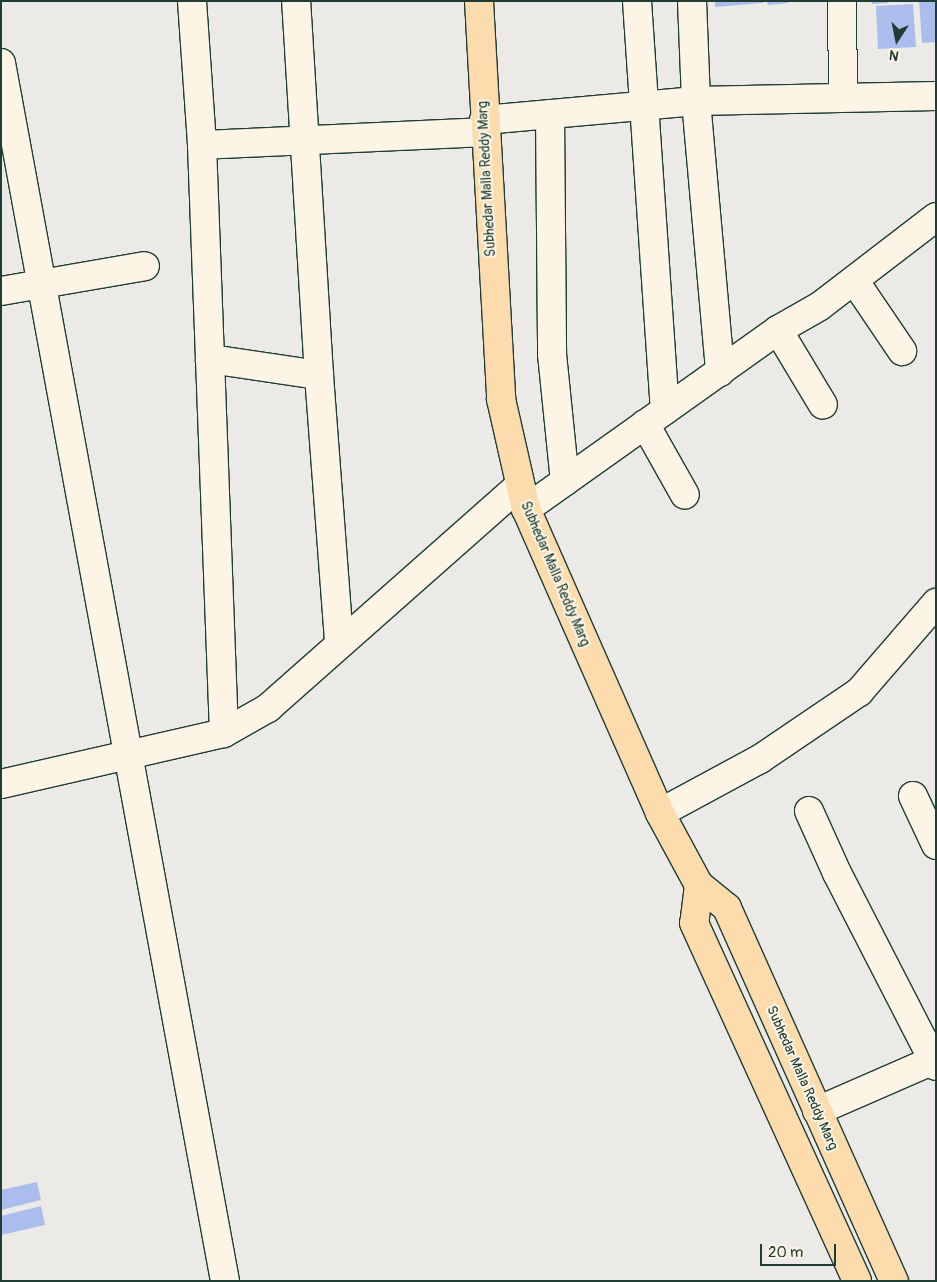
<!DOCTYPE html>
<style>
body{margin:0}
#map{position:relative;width:937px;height:1282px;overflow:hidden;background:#eceae6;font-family:Pangolin,sans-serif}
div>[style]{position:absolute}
.building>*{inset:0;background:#aabdec}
.roads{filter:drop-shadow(1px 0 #1f3d34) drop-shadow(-1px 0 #1f3d34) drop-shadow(0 1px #1f3d34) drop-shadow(0 -1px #1f3d34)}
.minor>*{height:28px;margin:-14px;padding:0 14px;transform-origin:14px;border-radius:14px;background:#fcf5e5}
.major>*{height:28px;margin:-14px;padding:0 14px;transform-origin:14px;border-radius:14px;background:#fcdcac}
span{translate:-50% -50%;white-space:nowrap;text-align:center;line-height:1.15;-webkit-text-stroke:4px #fcf5e5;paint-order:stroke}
.street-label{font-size:14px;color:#1f3d34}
.frame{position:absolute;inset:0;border:2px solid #1f3d34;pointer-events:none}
.north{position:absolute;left:872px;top:15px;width:50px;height:50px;-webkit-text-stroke:4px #fcf5e5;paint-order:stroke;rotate:191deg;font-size:14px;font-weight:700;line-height:20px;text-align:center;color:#1f3d34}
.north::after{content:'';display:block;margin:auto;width:18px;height:22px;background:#1f3d34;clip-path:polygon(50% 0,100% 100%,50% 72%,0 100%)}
.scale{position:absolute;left:760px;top:1244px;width:76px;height:22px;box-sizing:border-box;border:2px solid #1f3d34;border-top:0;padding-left:6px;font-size:15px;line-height:18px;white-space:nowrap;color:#1f3d34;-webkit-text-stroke:4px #fcf5e5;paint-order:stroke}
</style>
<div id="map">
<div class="building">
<i style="clip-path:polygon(715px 1px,763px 1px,763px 3px,715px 7px)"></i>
<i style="clip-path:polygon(767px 1px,788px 1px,788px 3px,768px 5px)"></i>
<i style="clip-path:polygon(872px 1px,888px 1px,888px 3px,872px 4px)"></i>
<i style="clip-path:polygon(919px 1px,936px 1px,936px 42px,922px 43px)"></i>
<i style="clip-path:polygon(913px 4px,916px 47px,878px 49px,876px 6px)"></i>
<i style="clip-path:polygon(37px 1182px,41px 1200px,1px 1210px,1px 1190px)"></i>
<i style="clip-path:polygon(41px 1206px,45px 1225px,1px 1235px,1px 1216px)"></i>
</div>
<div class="roads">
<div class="minor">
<i style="left:192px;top:1px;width:144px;rotate:86deg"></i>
<i style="left:202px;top:145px;width:588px;rotate:87.86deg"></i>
<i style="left:637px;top:1px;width:410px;rotate:86.1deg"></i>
<i style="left:692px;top:1px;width:100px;rotate:87.7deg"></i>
<i style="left:696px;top:101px;width:272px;rotate:84.9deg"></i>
<i style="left:842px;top:1px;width:95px;rotate:89.4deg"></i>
<i style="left:1px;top:63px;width:1238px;rotate:79.58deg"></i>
<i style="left:550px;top:114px;width:240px;rotate:89.5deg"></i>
<i style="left:552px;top:354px;width:128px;rotate:84.2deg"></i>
<i style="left:484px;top:120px;width:213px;rotate:-5.1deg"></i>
<i style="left:696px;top:101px;width:240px;rotate:-1.2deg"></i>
<i style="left:202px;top:145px;width:282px;rotate:-2.6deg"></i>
<i style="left:854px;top:280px;width:86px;rotate:55.9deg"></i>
<i style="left:1px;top:291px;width:146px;rotate:-9.8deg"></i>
<i style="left:778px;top:330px;width:87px;rotate:59deg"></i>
<i style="left:210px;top:359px;width:110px;rotate:8.4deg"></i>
<i style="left:319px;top:375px;width:375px;rotate:-93.5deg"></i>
<i style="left:319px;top:375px;width:270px;rotate:85.7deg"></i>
<i style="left:645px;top:424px;width:81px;rotate:60.6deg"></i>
<i style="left:526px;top:509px;width:309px;rotate:-35.4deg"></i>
<i style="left:778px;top:330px;width:48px;rotate:-29.7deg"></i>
<i style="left:820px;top:306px;width:146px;rotate:-37.5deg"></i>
<i style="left:1px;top:784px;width:229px;rotate:-12.9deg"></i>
<i style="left:224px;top:733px;width:51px;rotate:-29.6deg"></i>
<i style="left:268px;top:708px;width:335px;rotate:-41.5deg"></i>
<i style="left:913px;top:796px;width:54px;rotate:64.9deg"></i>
<i style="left:809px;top:811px;width:68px;rotate:65.7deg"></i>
<i style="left:837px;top:873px;width:217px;rotate:62.8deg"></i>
<i style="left:660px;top:813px;width:114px;rotate:-28.4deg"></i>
<i style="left:760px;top:759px;width:120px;rotate:-34.1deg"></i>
<i style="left:859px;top:692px;width:118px;rotate:-49.1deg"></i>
<i style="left:817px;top:1111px;width:130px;rotate:-23.6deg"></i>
</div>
<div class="major">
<i style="left:479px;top:1px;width:399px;rotate:86.8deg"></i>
<i style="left:501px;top:399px;width:113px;rotate:77.2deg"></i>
<i style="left:526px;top:509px;width:332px;rotate:66.2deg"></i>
<i style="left:660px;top:813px;width:82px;rotate:61.6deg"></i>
<i style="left:699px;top:885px;width:36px;rotate:39deg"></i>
<i style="left:727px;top:908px;width:409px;rotate:65.9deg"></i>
<i style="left:699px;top:885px;width:38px;rotate:97deg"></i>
<i style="left:694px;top:923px;width:393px;rotate:65.5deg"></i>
</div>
</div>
<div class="street-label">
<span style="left:487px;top:179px;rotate:-93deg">Subhedar Malla Reddy Marg</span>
<span style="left:555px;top:574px;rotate:67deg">Subhedar Malla Reddy Marg</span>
<span style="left:802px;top:1078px;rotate:66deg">Subhedar Malla Reddy Marg</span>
</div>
<div class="frame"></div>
<div class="north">N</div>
<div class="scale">20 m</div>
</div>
